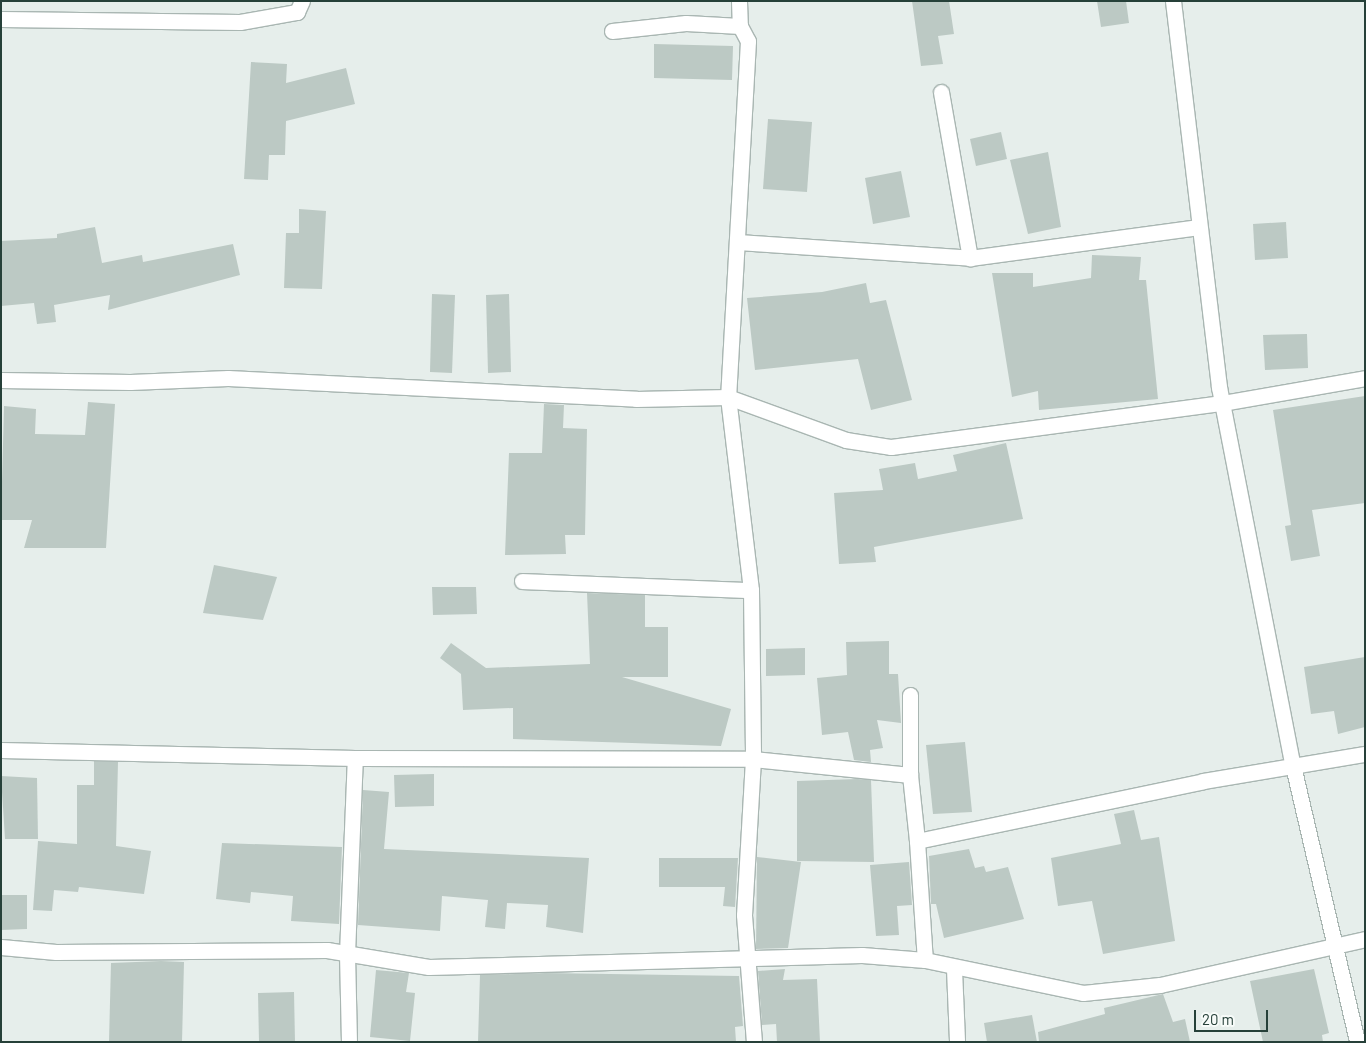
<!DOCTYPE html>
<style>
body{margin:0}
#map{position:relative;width:1366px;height:1043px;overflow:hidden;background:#e6eeeb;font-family:Barlow,sans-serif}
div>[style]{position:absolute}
.building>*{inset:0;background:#bcc9c4}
.roads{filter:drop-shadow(1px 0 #a9b6b2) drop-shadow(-1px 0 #a9b6b2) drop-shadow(0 1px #a9b6b2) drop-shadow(0 -1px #a9b6b2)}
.minor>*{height:15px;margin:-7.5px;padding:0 7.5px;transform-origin:7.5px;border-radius:7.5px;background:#fff}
span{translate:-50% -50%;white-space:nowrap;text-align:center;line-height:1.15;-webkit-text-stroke:4px #f7fbf9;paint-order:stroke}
.frame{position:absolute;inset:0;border:2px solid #264039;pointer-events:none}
.scale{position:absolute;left:1194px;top:1010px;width:74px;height:22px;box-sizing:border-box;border:2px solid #264039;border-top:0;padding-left:6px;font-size:15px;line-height:18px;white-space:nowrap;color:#264039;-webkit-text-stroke:4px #f7fbf9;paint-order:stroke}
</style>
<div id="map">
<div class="building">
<i style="clip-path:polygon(912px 1px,949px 1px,954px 34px,938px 36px,943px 64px,921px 66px)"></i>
<i style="clip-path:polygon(1097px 1px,1126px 1px,1129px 23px,1101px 27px)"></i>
<i style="clip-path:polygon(654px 44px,733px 46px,732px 80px,654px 78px)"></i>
<i style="clip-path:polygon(251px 62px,287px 64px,286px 83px,346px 68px,355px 104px,286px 121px,285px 155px,269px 155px,268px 180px,244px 179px)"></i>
<i style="clip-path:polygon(768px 119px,812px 122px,807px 192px,763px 189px)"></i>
<i style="clip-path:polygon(1001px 132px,1007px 159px,976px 166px,970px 139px)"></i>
<i style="clip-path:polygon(1048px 152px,1061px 227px,1028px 234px,1010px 160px)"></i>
<i style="clip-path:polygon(901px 171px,910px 217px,873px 224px,865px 178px)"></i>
<i style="clip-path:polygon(299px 209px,326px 211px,322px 289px,284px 288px,286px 233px,299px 233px)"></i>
<i style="clip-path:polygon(1286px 222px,1288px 258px,1255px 260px,1253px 224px)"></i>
<i style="clip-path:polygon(95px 227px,102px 263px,142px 255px,143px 262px,233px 244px,240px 275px,108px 310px,110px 295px,54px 305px,56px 322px,37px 324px,34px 303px,1px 306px,1px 241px,57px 238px,57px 234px)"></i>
<i style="clip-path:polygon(1092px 255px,1141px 257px,1139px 280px,1146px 280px,1158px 399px,1039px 410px,1038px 391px,1012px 397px,992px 273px,1033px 273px,1033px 287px,1091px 278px)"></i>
<i style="clip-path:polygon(866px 283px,870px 303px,886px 300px,912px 400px,871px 410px,858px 359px,755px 370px,747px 298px,822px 292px)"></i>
<i style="clip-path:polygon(432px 294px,455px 295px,452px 373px,430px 372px)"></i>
<i style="clip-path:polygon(509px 294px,511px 372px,488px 373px,486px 295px)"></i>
<i style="clip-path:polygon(1307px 334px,1308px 368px,1265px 370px,1263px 335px)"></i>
<i style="clip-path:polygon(1365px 396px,1365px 503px,1312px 510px,1320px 556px,1291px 561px,1285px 526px,1291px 525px,1273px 410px)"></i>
<i style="clip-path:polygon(88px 402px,115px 404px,106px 548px,24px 548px,32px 520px,1px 520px,4px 406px,36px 409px,35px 434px,85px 435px)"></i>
<i style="clip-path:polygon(544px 404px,564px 405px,563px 428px,587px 429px,585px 535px,565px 535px,566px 554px,505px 555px,509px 453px,542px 453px)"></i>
<i style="clip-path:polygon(1006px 443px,1023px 519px,874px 547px,876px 562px,839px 564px,834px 493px,883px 490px,879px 469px,915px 463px,918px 479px,957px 471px,953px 455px)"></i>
<i style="clip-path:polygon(214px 565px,277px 577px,263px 620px,203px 613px)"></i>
<i style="clip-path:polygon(432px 587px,476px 587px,477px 614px,433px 615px)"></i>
<i style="clip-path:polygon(587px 593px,645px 595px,645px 627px,668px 627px,668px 677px,622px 677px,731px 709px,721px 746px,513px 739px,513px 708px,463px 710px,461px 674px,440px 658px,451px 643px,486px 668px,590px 664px)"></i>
<i style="clip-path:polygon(889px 641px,889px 674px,898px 674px,901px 723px,877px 720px,883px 748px,870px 750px,871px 762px,854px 760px,848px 732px,822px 735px,817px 678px,847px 675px,846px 642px)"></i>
<i style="clip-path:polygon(805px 648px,805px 675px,766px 676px,766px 649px)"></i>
<i style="clip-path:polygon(1365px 657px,1365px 727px,1338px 734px,1334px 711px,1311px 714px,1304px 667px)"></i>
<i style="clip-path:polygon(965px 742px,972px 812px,933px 814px,926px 745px)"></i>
<i style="clip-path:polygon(94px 761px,118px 762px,116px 846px,151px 851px,144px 894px,79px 887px,78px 892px,54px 890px,52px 911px,33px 910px,38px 841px,77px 844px,77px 785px,94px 785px)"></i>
<i style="clip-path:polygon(434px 774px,434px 806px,395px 807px,394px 775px)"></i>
<i style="clip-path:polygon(1px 776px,37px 778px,38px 839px,5px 839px)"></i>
<i style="clip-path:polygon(858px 779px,871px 780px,874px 862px,797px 861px,797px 781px)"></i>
<i style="clip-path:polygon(363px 790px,389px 792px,384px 849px,589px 858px,583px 933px,546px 927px,548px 905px,507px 903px,505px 929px,485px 927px,488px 900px,442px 896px,440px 931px,358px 925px)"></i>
<i style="clip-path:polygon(1134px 810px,1141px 840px,1159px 837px,1175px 941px,1103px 954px,1092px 901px,1058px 906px,1051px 858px,1121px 844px,1114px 814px)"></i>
<i style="clip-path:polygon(222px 843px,342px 847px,339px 924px,291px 921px,293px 896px,251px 892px,250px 903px,216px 899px)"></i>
<i style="clip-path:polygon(969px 849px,975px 868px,984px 866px,986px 872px,1008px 867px,1024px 919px,944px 938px,936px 904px,931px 904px,929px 856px)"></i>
<i style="clip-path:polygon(757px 857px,801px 862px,788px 948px,756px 949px)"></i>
<i style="clip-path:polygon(659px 858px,738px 858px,735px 907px,723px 906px,725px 887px,659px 887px)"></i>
<i style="clip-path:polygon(909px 862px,912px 905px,897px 906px,899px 935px,876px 936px,870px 865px)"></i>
<i style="clip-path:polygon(1px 895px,27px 895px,27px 929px,1px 930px)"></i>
<i style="clip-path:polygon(161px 961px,184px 962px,182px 1042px,109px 1042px,111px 963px)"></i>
<i style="clip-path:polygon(785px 969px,783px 980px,817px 979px,820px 1042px,777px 1042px,776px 1024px,762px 1025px,758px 971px)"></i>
<i style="clip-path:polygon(1314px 969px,1329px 1033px,1322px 1035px,1323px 1042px,1263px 1042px,1250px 981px)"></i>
<i style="clip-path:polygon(376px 970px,409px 973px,406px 992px,415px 993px,410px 1041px,370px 1037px)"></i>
<i style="clip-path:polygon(545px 973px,739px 976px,743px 1026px,735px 1027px,736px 1042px,478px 1042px,480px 975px)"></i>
<i style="clip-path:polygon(294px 992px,295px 1042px,259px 1042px,258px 993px)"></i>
<i style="clip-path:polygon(1163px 994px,1173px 1022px,1185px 1019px,1190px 1042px,1039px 1042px,1038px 1032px,1105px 1014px,1104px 1008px)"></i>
<i style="clip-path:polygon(1032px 1015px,1037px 1042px,987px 1042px,984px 1023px)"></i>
</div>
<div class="roads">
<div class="minor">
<i style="left:739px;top:1px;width:25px;rotate:88deg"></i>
<i style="left:1173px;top:1px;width:389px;rotate:83.2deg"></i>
<i style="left:1219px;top:387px;width:386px;rotate:79deg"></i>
<i style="left:1293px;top:766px;width:283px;rotate:76.9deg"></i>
<i style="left:1px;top:19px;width:239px;rotate:0.7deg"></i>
<i style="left:240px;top:22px;width:58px;rotate:-10deg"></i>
<i style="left:297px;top:12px;width:12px;rotate:-66deg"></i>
<i style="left:612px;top:31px;width:74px;rotate:-6.2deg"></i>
<i style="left:686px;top:23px;width:54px;rotate:3.2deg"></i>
<i style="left:740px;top:26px;width:17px;rotate:62deg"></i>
<i style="left:748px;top:41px;width:357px;rotate:93.2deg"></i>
<i style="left:728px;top:397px;width:194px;rotate:83.2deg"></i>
<i style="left:751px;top:590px;width:169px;rotate:89.3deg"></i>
<i style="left:753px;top:759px;width:156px;rotate:93.3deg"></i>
<i style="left:744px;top:915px;width:127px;rotate:85.5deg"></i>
<i style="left:941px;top:92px;width:169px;rotate:80.1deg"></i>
<i style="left:738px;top:242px;width:233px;rotate:3.9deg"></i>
<i style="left:970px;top:258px;width:231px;rotate:-7.7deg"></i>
<i style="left:1px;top:380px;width:129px;rotate:0.9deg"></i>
<i style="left:130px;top:382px;width:98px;rotate:-2.3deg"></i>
<i style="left:228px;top:378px;width:409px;rotate:2.9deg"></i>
<i style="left:636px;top:399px;width:92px;rotate:-1.2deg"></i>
<i style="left:728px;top:397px;width:126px;rotate:20deg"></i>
<i style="left:846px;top:440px;width:46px;rotate:8.8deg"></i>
<i style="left:891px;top:447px;width:334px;rotate:-7.6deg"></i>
<i style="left:1222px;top:403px;width:145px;rotate:-9.9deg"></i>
<i style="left:522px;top:581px;width:229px;rotate:2.3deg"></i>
<i style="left:910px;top:695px;width:80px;rotate:90deg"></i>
<i style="left:1px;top:750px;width:354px;rotate:1.3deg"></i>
<i style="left:355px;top:758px;width:398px;rotate:0.1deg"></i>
<i style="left:753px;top:759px;width:158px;rotate:5.8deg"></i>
<i style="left:910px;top:775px;width:66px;rotate:83.9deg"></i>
<i style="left:917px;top:841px;width:292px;rotate:-11.8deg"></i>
<i style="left:1203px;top:781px;width:164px;rotate:-9.5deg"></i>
<i style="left:917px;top:841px;width:119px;rotate:86.2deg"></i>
<i style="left:1px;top:947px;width:55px;rotate:5.2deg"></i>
<i style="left:56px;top:952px;width:271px;rotate:-0.4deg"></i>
<i style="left:327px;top:950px;width:103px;rotate:9.5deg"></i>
<i style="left:429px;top:967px;width:433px;rotate:-1.6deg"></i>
<i style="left:862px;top:955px;width:63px;rotate:4.5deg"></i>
<i style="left:925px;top:960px;width:161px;rotate:11.8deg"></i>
<i style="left:1083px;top:993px;width:77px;rotate:-5.9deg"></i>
<i style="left:1160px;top:985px;width:210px;rotate:-12.6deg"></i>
<i style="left:954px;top:969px;width:73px;rotate:87.6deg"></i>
<i style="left:349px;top:1042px;width:88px;rotate:-91.3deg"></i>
<i style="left:347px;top:954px;width:196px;rotate:-87.7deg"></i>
</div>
</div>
<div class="frame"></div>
<div class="scale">20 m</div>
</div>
